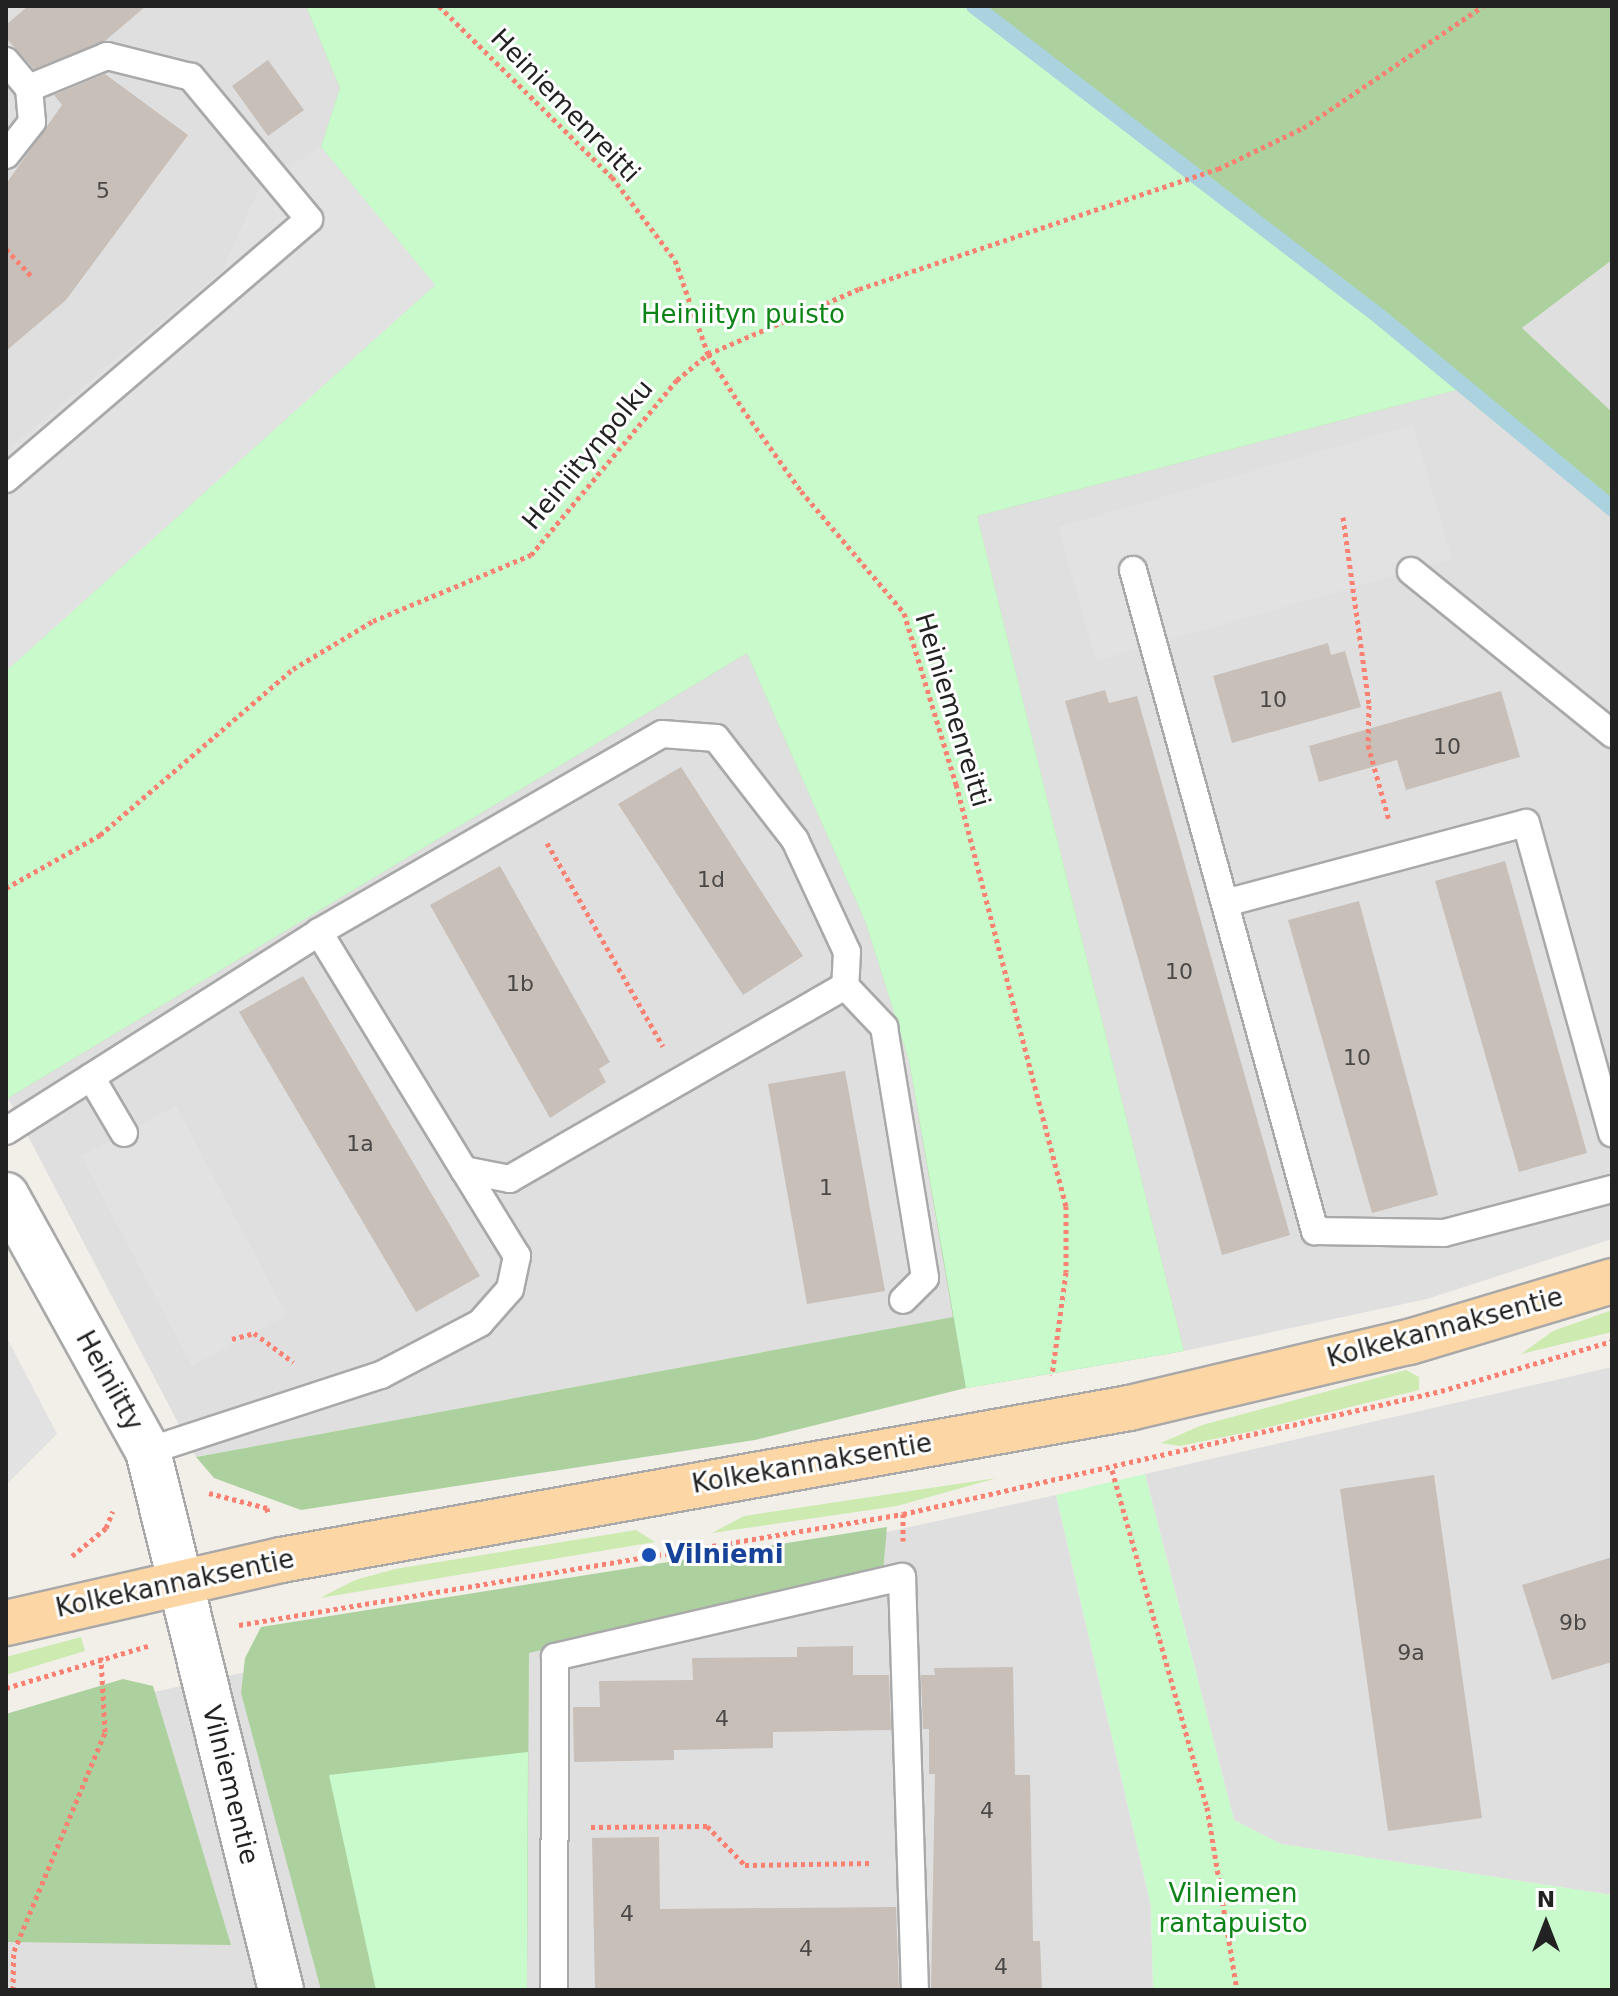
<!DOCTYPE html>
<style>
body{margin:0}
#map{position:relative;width:1618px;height:1996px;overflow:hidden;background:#f2efe9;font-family:"DejaVu Sans",sans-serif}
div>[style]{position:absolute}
.residential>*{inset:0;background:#e0dfdf}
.grass>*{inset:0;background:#cdebb0}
.forest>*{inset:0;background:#add19e}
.park>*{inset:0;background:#c8facc}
.parking>*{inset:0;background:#e2e2e2}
.stream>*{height:16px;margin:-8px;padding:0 8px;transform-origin:8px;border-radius:8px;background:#aad3df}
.building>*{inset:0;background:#c7bfb8}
.path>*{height:5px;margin-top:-2.5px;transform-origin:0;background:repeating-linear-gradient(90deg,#fa8072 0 4px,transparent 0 8px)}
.roads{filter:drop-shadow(2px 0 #a9a9a9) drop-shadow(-2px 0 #a9a9a9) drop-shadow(0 2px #a9a9a9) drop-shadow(0 -2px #a9a9a9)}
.lane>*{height:26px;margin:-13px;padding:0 13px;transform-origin:13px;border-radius:13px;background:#fff}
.street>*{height:44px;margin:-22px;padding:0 22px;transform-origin:22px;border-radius:22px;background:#fff}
.primary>*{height:44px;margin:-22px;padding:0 22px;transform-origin:22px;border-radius:22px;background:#fcd6a4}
.dots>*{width:22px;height:22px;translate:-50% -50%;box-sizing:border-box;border:4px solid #fff;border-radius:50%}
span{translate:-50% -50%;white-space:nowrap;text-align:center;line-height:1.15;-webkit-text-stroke:6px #fff;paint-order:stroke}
.number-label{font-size:22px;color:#4b4948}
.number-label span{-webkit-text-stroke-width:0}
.street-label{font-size:26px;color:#222}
.park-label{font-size:26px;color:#0c8416}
.transit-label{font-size:26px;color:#164399;font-weight:700}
.left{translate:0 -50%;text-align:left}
.frame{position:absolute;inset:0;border:8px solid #222;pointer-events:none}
.north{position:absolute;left:1506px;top:1884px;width:80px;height:80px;-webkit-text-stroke:6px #fff;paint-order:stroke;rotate:0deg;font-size:22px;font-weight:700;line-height:32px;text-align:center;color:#222}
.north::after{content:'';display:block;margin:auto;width:28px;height:36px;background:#222;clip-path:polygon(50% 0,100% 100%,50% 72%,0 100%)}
</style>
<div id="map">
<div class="residential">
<i style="clip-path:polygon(6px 6px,306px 6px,340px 88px,321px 147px,6px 671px)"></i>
<i style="clip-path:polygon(1612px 260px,1612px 412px,1522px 328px)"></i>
<i style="clip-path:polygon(1464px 388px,1612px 508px,1612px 1239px,1427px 1299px,1184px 1351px,977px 516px)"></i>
<i style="clip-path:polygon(747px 653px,866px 923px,909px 1060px,954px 1317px,196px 1457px,8px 1098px)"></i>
<i style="clip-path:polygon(1612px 1367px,1612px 1895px,1281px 1844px,1234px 1820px,1145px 1474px)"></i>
<i style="clip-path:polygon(1056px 1495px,1151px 1906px,1153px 1990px,6px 1990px,6px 1739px,140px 1695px)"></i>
</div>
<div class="grass">
<i style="clip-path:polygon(1612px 1310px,1612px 1332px,1521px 1354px,1553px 1331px)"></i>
<i style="clip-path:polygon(1406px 1370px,1419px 1377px,1419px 1390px,1253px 1431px,1180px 1446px,1161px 1443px,1202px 1425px)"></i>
<i style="clip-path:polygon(997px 1478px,897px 1506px,712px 1533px,744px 1516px)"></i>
<i style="clip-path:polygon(636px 1530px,655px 1542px,320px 1598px,355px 1580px,395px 1569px)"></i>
<i style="clip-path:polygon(81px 1637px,85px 1651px,6px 1675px,6px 1657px)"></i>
</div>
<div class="forest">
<i style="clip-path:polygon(306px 6px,1612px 6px,1612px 260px,1522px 328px,1612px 412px,1612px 508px,1464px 388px,977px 516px,1184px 1351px,966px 1388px,755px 1440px,301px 1510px,214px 1478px,196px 1457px,953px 1317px,909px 1060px,866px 923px,747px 653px,8px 1098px,6px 1094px,6px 671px,435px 285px,321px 147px,340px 88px)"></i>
<i style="clip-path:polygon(887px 1527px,883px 1572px,529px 1653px,527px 1990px,321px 1990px,241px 1693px,245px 1658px,261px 1627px)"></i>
<i style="clip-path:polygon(123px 1679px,153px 1686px,231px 1945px,6px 1942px,6px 1714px)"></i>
</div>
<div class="park">
<i style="clip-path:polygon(306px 6px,974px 6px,1380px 316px,1464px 388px,977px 516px,1184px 1351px,966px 1388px,909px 1060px,866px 923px,747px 653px,8px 1098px,6px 671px,435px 285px,321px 147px,340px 88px)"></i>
<i style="clip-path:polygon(1145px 1474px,1234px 1820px,1281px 1844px,1612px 1895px,1612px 1990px,1153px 1990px,1151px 1906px,1056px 1495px)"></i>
<i style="clip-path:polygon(528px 1752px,527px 1990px,376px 1990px,329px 1775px)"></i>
</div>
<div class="parking">
<i style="clip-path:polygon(321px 147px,435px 285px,6px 671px,6px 451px,222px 271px,261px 184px)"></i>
<i style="clip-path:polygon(1413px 425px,1452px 559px,1096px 661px,1058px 527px)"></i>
<i style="clip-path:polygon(176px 1106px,287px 1315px,192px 1366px,81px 1156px)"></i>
<i style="clip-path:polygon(6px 1336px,57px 1434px,6px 1485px)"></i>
</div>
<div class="stream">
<i style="left:974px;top:6px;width:511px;rotate:37.45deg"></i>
<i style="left:1380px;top:317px;width:301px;rotate:39.5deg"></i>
</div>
<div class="building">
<i style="clip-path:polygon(28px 6px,146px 6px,105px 41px,34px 69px,6px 38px,6px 25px)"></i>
<i style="clip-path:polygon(268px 60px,304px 110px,268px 136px,232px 86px)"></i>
<i style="clip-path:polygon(105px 74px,188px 135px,66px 300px,6px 351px,6px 184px,62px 105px,54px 95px)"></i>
<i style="clip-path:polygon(1328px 643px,1331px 655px,1345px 651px,1361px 707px,1232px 743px,1213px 676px)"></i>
<i style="clip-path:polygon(1105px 690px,1109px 703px,1137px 696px,1290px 1235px,1222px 1255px,1065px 701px)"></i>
<i style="clip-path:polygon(1501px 691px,1520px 757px,1406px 790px,1397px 760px,1319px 782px,1309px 746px)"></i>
<i style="clip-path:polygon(681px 767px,803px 956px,743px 995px,618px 804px)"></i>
<i style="clip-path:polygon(1505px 861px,1587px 1153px,1519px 1172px,1435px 881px)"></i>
<i style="clip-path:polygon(500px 866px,610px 1062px,599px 1069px,606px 1082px,550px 1118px,430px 905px)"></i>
<i style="clip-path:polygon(1359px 901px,1438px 1195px,1372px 1213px,1288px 920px)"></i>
<i style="clip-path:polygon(303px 976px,480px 1276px,416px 1312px,239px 1012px)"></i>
<i style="clip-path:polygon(845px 1071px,885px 1291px,807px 1304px,768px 1084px)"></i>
<i style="clip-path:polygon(1434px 1475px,1482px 1818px,1388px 1831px,1340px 1489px)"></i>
<i style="clip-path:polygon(1612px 1557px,1612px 1662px,1552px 1680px,1522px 1585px)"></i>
<i style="clip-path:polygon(853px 1646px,853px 1675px,889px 1675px,891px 1730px,773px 1732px,773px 1748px,674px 1750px,674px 1760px,574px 1762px,573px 1707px,600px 1707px,599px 1681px,693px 1680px,692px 1658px,797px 1657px,797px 1647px)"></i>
<i style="clip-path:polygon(1013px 1667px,1015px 1775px,1030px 1775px,1033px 1941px,1040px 1941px,1042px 1990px,931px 1989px,935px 1774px,929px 1774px,929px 1729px,923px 1729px,921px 1675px,935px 1675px,934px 1668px)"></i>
<i style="clip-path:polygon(659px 1837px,660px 1909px,896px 1907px,899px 1989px,595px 1990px,592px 1838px)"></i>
</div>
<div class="path">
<i style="left:439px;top:6px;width:243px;rotate:44.7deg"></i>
<i style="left:612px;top:177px;width:104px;rotate:52.8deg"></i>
<i style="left:675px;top:260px;width:100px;rotate:70.7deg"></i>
<i style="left:708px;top:354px;width:64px;rotate:57.8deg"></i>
<i style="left:742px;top:408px;width:102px;rotate:54.6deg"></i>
<i style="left:801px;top:491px;width:160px;rotate:49.8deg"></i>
<i style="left:904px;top:613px;width:179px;rotate:73.1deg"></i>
<i style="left:956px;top:784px;width:436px;rotate:75.4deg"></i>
<i style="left:1066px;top:1206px;width:66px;rotate:90deg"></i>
<i style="left:1066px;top:1272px;width:104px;rotate:97.7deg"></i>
<i style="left:6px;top:249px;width:37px;rotate:47deg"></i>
<i style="left:1343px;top:517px;width:190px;rotate:82.1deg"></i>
<i style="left:1369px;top:705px;width:40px;rotate:91.4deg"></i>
<i style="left:1368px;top:745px;width:78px;rotate:74.4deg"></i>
<i style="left:547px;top:843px;width:234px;rotate:60.3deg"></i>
<i style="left:6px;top:888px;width:108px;rotate:-29.4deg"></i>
<i style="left:100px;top:835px;width:255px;rotate:-40.7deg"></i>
<i style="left:293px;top:669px;width:93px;rotate:-31deg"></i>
<i style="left:373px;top:621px;width:171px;rotate:-22.7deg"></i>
<i style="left:531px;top:555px;width:228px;rotate:-50.2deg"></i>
<i style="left:677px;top:380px;width:40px;rotate:-40deg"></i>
<i style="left:708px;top:354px;width:164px;rotate:-23.3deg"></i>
<i style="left:859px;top:289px;width:379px;rotate:-18.5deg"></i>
<i style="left:1218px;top:169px;width:94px;rotate:-25.8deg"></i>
<i style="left:1303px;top:128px;width:217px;rotate:-34.1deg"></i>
<i style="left:232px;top:1339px;width:23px;rotate:-15deg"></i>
<i style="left:254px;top:1333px;width:49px;rotate:36.6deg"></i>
<i style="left:1112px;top:1470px;width:350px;rotate:74.3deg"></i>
<i style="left:1207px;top:1807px;width:185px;rotate:80.7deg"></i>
<i style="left:209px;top:1493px;width:60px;rotate:14.5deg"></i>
<i style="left:267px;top:1508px;width:6px;rotate:81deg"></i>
<i style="left:903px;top:1541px;width:27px;rotate:-90deg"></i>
<i style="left:72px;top:1556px;width:44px;rotate:-39.5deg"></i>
<i style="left:106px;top:1528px;width:18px;rotate:-68deg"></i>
<i style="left:239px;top:1625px;width:673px;rotate:-9.49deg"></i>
<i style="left:903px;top:1514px;width:552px;rotate:-12.88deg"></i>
<i style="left:1441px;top:1391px;width:178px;rotate:-16.3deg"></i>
<i style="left:6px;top:1688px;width:148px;rotate:-16.5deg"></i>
<i style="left:591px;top:1827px;width:116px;rotate:-0.5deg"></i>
<i style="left:707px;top:1826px;width:54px;rotate:45.7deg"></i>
<i style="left:745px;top:1865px;width:127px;rotate:-0.9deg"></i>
<i style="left:13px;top:1990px;width:39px;rotate:-89deg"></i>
<i style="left:14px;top:1951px;width:237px;rotate:-67.4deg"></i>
<i style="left:105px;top:1732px;width:75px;rotate:-93.1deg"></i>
</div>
<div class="roads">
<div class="lane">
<i style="left:6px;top:61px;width:35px;rotate:50deg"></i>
<i style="left:29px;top:88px;width:34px;rotate:85deg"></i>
<i style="left:32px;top:122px;width:42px;rotate:128.2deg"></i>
<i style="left:6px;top:479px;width:399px;rotate:-40.6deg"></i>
<i style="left:309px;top:219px;width:185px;rotate:-129.7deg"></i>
<i style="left:191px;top:77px;width:87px;rotate:-166deg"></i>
<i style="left:107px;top:56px;width:84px;rotate:157.7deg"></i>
<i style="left:1133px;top:570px;width:686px;rotate:74.61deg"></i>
<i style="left:1315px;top:1231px;width:129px;rotate:0.9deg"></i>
<i style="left:1444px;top:1233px;width:174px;rotate:-14.7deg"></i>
<i style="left:1411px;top:571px;width:259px;rotate:39deg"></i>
<i style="left:1225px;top:903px;width:311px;rotate:-14.9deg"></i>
<i style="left:1526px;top:823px;width:322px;rotate:74.5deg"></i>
<i style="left:845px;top:986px;width:57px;rotate:46.4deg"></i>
<i style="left:884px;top:1027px;width:254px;rotate:80.7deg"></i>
<i style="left:925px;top:1278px;width:31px;rotate:135deg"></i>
<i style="left:91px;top:1077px;width:65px;rotate:59.5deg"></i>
<i style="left:6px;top:1131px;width:371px;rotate:-32.4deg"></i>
<i style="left:319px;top:932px;width:396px;rotate:-30deg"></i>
<i style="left:662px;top:734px;width:54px;rotate:4.2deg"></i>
<i style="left:716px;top:738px;width:129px;rotate:52.2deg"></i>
<i style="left:795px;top:840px;width:123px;rotate:65.1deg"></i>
<i style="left:847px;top:952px;width:34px;rotate:93deg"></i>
<i style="left:845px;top:986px;width:387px;rotate:150.1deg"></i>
<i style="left:510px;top:1179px;width:47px;rotate:-168.9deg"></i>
<i style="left:464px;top:1170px;width:279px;rotate:-121.4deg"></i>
<i style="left:148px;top:1451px;width:245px;rotate:-18.1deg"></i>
<i style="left:381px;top:1375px;width:112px;rotate:-27.7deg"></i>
<i style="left:480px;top:1323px;width:45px;rotate:-48.6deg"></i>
<i style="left:510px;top:1289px;width:34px;rotate:-78deg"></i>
<i style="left:517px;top:1256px;width:101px;rotate:-121.6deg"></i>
<i style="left:554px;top:1990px;width:333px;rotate:-89.8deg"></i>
<i style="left:555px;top:1657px;width:356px;rotate:-13deg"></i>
<i style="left:902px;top:1577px;width:413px;rotate:88.2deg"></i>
</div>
<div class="street">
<i style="left:6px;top:1195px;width:293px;rotate:61deg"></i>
<i style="left:148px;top:1451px;width:555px;rotate:76.14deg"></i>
</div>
<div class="primary">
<i style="left:6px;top:1623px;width:282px;rotate:-12.9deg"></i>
<i style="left:281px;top:1560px;width:862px;rotate:-10.16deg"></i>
<i style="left:1129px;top:1408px;width:288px;rotate:-13.3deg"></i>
<i style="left:1409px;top:1342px;width:212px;rotate:-16.7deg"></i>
</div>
</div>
<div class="dots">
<i style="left:649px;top:1555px;background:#1a4fb4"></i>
</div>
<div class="number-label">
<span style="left:103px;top:191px">5</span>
<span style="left:1273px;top:700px">10</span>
<span style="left:1447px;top:747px">10</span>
<span style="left:711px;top:880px">1d</span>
<span style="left:1179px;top:972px">10</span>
<span style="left:520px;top:984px">1b</span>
<span style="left:1357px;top:1058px">10</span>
<span style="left:360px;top:1144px">1a</span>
<span style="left:826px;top:1188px">1</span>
<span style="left:1573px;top:1623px">9b</span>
<span style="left:1411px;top:1653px">9a</span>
<span style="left:722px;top:1719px">4</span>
<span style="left:987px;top:1811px">4</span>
<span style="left:627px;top:1914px">4</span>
<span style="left:806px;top:1949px">4</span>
<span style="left:1001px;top:1967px">4</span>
</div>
<div class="street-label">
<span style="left:565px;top:106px;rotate:46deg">Heiniemenreitti</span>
<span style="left:588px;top:455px;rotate:-50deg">Heiniitynpolku</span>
<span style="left:952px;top:710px;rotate:73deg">Heiniemenreitti</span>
<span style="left:1445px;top:1328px;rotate:-15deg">Kolkekannaksentie</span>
<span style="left:109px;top:1381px;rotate:61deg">Heiniitty</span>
<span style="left:812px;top:1464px;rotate:-10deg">Kolkekannaksentie</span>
<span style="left:175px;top:1584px;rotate:-12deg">Kolkekannaksentie</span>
<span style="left:230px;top:1785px;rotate:76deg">Vilniementie</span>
</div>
<div class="park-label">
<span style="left:743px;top:315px">Heiniityn puisto</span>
<span style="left:1233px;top:1909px">Vilniemen<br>rantapuisto</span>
</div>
<div class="transit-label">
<span class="left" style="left:665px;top:1555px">Vilniemi</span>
</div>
<div class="frame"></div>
<div class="north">N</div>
</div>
